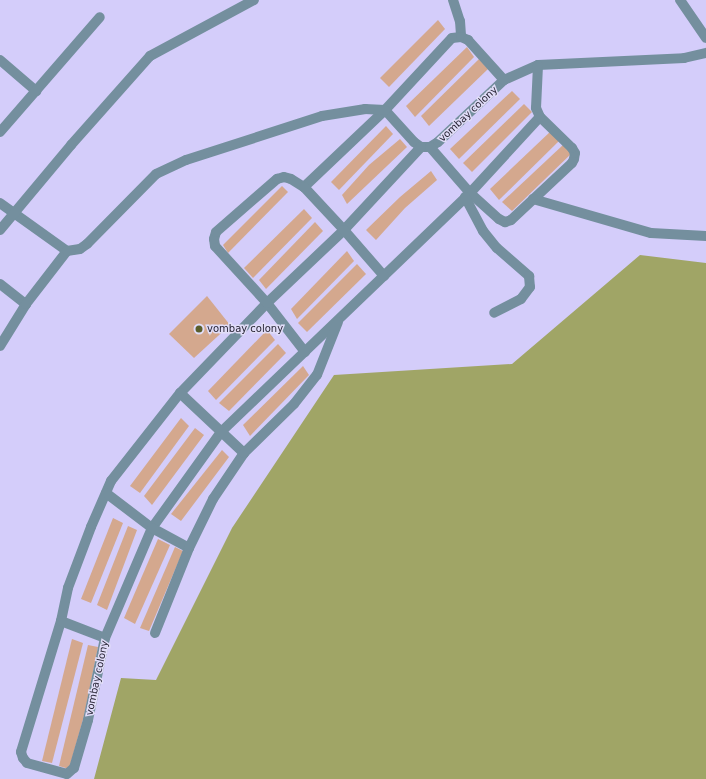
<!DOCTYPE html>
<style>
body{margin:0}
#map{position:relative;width:706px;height:779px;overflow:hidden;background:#d4cdfa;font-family:"DejaVu Sans",sans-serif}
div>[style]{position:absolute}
.forest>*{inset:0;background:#a0a566}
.building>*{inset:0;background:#d4a88e}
.minor>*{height:10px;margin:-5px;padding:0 5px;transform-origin:5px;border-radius:5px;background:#748f9e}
.dots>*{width:11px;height:11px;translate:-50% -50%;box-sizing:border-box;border:2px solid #e1ddf8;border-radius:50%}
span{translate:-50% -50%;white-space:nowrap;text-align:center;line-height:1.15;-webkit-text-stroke:3px #e1ddf8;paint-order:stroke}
.street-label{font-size:10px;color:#272435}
.poi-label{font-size:10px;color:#272435}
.left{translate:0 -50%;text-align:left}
</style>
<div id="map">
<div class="forest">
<i style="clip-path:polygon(640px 255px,706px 263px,706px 779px,94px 779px,121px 678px,156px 680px,232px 528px,334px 375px,512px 364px)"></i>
</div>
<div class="building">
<i style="clip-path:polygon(438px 20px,445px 29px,389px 87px,380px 78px)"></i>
<i style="clip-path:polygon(467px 47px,474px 57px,415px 117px,406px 106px)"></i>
<i style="clip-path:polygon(479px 59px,488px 69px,429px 126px,421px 116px)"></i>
<i style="clip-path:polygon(512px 91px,520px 99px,459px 159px,450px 149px)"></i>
<i style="clip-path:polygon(524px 104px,532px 112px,472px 172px,463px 163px)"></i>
<i style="clip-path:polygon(386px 126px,393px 134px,339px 190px,331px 182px)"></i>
<i style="clip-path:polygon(552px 130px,560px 140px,499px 200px,490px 189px)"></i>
<i style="clip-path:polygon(400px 139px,407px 147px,347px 204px,342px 195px,369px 165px)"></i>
<i style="clip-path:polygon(564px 144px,572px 153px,512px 211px,502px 202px)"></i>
<i style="clip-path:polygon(431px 171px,437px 180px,405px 208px,376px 240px,366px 230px,400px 197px)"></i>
<i style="clip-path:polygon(282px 186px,288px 192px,228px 253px,223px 245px)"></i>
<i style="clip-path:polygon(304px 209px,312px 218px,253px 278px,244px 268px)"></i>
<i style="clip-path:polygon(315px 222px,323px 231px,266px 289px,259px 280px)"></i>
<i style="clip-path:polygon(347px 251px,354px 261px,297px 319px,291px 309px)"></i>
<i style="clip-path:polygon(357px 264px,366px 274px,307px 332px,298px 323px)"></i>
<i style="clip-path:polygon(207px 296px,230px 325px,194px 358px,169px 334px)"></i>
<i style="clip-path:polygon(267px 330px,275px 340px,216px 400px,208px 391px)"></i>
<i style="clip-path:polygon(278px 344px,286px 353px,229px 411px,219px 403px)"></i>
<i style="clip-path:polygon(303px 366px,309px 375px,250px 436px,243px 425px)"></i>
<i style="clip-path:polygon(181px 418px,189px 426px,140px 493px,130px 486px)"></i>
<i style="clip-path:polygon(195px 428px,204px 435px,152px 505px,144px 496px)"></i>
<i style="clip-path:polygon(222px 450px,229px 457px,181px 521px,171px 514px)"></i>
<i style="clip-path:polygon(113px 518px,123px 523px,91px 603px,81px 599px)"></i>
<i style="clip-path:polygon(128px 526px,137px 530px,107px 610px,97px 605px)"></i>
<i style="clip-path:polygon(158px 539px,170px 545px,135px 624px,124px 618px)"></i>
<i style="clip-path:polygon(175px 547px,183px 551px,149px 631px,140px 628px)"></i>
<i style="clip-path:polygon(72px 639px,83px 643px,52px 763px,42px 761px)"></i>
<i style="clip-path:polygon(88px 645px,98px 647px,84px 716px,69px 769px,59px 766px)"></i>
</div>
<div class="minor">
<i style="left:453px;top:0;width:22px;rotate:72deg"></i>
<i style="left:460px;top:21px;width:16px;rotate:86deg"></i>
<i style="left:680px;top:0;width:46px;rotate:55.6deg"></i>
<i style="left:0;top:60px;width:48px;rotate:40.7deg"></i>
<i style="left:385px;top:110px;width:43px;rotate:47.8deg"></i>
<i style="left:414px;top:142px;width:9px;rotate:36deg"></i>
<i style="left:421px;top:147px;width:9px"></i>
<i style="left:430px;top:147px;width:9px;rotate:-32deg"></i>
<i style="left:438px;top:142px;width:91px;rotate:-43.2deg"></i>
<i style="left:504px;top:80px;width:37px;rotate:-24deg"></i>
<i style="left:538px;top:65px;width:146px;rotate:-2.7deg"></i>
<i style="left:684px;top:58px;width:23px;rotate:-13deg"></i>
<i style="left:0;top:132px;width:152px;rotate:-49deg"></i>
<i style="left:421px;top:147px;width:113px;rotate:132.9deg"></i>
<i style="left:344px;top:230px;width:106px;rotate:136.5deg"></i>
<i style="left:267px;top:303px;width:125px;rotate:134deg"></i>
<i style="left:180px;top:393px;width:112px;rotate:128.1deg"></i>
<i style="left:111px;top:481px;width:50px;rotate:113.5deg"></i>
<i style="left:91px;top:527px;width:65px;rotate:110.7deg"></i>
<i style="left:68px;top:588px;width:34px;rotate:102deg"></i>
<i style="left:61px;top:621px;width:137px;rotate:107deg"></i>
<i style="left:21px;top:752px;width:6px;rotate:72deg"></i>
<i style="left:23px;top:758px;width:6px;rotate:51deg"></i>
<i style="left:27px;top:763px;width:41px;rotate:15.4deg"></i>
<i style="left:67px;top:774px;width:9px;rotate:-41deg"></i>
<i style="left:74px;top:768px;width:50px;rotate:-73.7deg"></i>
<i style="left:88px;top:720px;width:84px;rotate:-78.3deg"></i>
<i style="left:105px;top:638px;width:120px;rotate:-66.9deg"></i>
<i style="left:152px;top:528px;width:118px;rotate:-54.3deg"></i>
<i style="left:221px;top:432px;width:345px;rotate:-43.8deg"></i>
<i style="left:470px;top:193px;width:103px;rotate:-47.4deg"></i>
<i style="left:430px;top:147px;width:61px;rotate:49deg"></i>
<i style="left:470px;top:193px;width:39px;rotate:42deg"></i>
<i style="left:499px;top:219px;width:7px;rotate:27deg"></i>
<i style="left:505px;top:222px;width:6px;rotate:-18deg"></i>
<i style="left:511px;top:220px;width:83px;rotate:-43.1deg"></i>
<i style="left:572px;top:163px;width:4px;rotate:-63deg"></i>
<i style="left:574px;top:159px;width:6px;rotate:-81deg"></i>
<i style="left:575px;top:153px;width:6px;rotate:-121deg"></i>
<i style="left:572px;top:148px;width:45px;rotate:-135.9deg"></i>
<i style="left:540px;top:117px;width:10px;rotate:-114deg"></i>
<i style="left:536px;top:108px;width:43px;rotate:-87.3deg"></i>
<i style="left:304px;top:187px;width:112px;rotate:-43.5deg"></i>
<i style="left:385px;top:110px;width:98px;rotate:-47.1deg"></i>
<i style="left:452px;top:38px;width:9px;rotate:-6deg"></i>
<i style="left:461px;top:37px;width:8px;rotate:23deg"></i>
<i style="left:468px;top:40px;width:54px;rotate:48deg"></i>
<i style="left:465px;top:197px;width:38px;rotate:62deg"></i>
<i style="left:483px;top:231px;width:22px;rotate:51deg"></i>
<i style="left:497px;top:248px;width:43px;rotate:41.2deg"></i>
<i style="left:529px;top:276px;width:11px;rotate:85deg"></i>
<i style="left:530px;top:287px;width:15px;rotate:127deg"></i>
<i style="left:521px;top:299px;width:30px;rotate:153deg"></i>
<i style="left:533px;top:199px;width:123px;rotate:16.1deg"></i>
<i style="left:651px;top:233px;width:55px;rotate:3.1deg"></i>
<i style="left:0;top:203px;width:82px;rotate:35.6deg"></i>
<i style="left:0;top:230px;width:111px;rotate:-50.1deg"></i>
<i style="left:71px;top:145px;width:119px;rotate:-48.4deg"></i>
<i style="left:150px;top:56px;width:118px;rotate:-28.3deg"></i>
<i style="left:0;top:284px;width:33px;rotate:38deg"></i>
<i style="left:0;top:346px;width:49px;rotate:-58.2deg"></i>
<i style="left:26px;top:304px;width:67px;rotate:-52.3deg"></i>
<i style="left:67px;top:251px;width:13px;rotate:-9deg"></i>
<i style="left:80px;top:249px;width:9px;rotate:-36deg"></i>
<i style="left:87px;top:244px;width:98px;rotate:-45.4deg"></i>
<i style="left:156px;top:174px;width:33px;rotate:-25deg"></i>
<i style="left:186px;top:160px;width:143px;rotate:-17.9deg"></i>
<i style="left:322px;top:116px;width:44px;rotate:-9.2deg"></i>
<i style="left:365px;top:109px;width:20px;rotate:3deg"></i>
<i style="left:305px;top:352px;width:62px;rotate:-127.8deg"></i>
<i style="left:267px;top:303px;width:77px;rotate:-132.4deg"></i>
<i style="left:215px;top:246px;width:7px;rotate:-98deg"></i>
<i style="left:214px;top:239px;width:7px;rotate:-74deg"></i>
<i style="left:216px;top:232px;width:81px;rotate:-41deg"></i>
<i style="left:277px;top:179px;width:7px;rotate:-16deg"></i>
<i style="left:284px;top:177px;width:7px;rotate:16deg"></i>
<i style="left:291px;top:179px;width:15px;rotate:32deg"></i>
<i style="left:304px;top:187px;width:59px;rotate:47.1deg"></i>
<i style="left:344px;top:230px;width:61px;rotate:49deg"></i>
<i style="left:180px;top:393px;width:88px;rotate:43.2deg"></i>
<i style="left:106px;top:493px;width:58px;rotate:37.3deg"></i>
<i style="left:152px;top:528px;width:42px;rotate:28.4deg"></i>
<i style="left:61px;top:621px;width:47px;rotate:21.1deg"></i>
<i style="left:155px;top:633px;width:92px;rotate:-68.2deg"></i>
<i style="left:189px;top:548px;width:55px;rotate:-63.9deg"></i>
<i style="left:213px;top:499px;width:55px;rotate:-56deg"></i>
<i style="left:244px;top:453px;width:70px;rotate:-44.4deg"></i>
<i style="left:294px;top:404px;width:37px;rotate:-52deg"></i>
<i style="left:317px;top:375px;width:57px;rotate:-68.4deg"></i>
</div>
<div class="dots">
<i style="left:199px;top:329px;background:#5a5e2b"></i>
</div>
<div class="street-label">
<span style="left:468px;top:114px;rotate:-43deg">vombay colony</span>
<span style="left:97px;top:678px;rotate:-78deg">vombay colony</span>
</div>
<div class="poi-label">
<span class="left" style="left:207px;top:329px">vombay colony</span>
</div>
</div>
